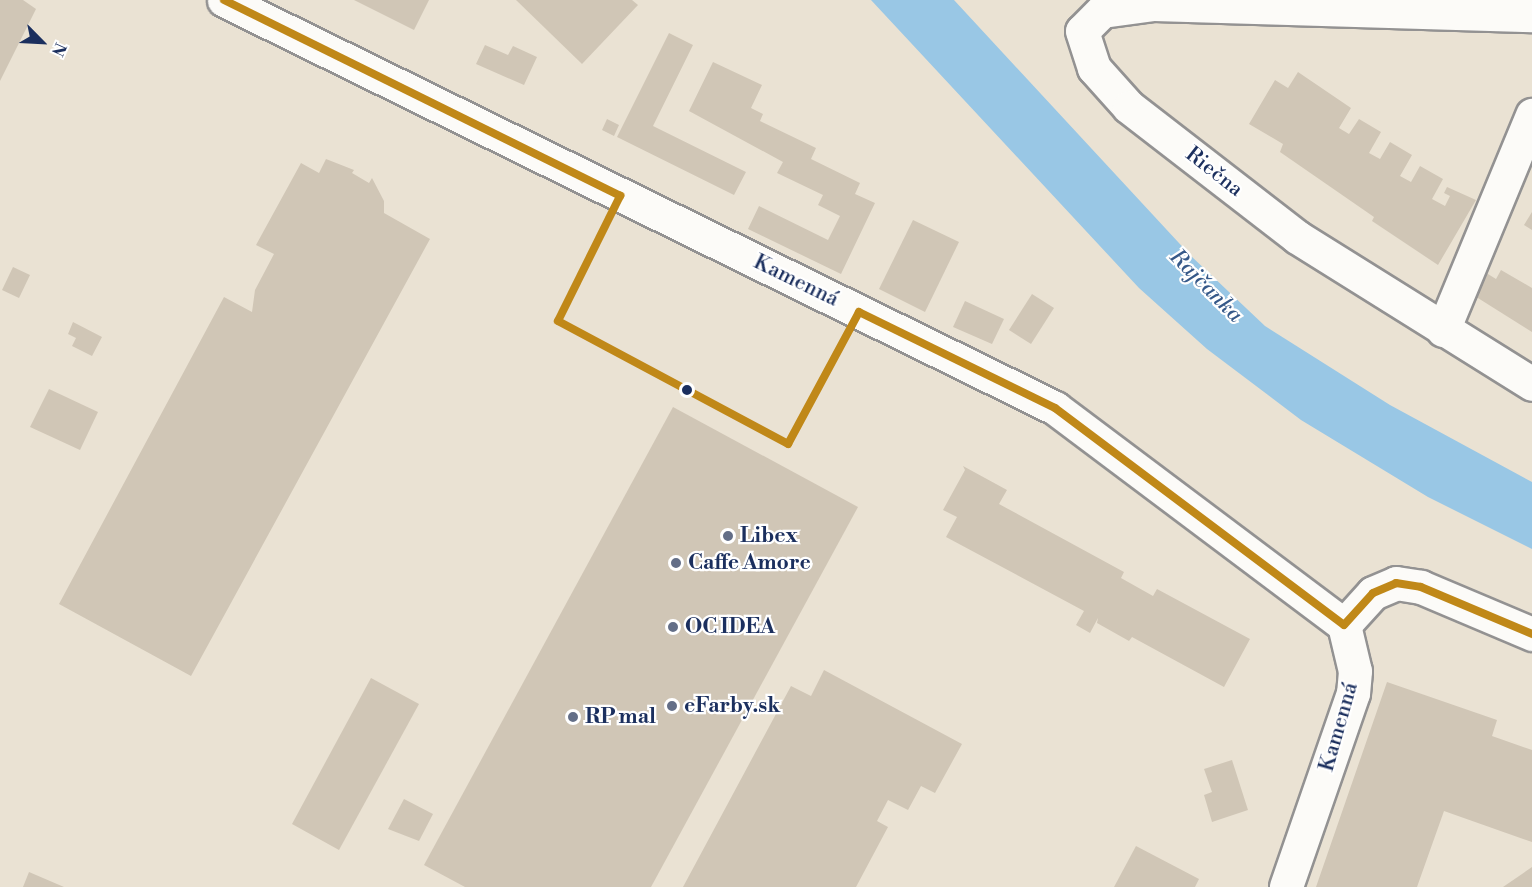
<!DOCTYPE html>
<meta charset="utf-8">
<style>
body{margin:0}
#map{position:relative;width:1532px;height:887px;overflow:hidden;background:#eae2d3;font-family:"Libre Bodoni",serif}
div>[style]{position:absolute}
.water>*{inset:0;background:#99c7e5}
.building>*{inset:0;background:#d0c6b6}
.roads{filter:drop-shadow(2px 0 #939292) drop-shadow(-2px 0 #939292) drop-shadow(0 2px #939292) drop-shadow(0 -2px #939292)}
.minor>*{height:33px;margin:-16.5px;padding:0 16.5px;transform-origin:16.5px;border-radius:16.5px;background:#fcfbf8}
.bus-1>*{height:8px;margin:-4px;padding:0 4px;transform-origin:4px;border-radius:4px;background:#c08818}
.dots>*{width:16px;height:16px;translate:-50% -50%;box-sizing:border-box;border:3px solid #fff;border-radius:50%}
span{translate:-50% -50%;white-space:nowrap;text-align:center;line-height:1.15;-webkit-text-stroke:4.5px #fff;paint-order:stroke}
.street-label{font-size:21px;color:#1b2f5e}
.poi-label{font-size:21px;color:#1b2f5e;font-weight:700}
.left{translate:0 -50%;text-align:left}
.water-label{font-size:22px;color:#365989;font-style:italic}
.north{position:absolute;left:12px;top:12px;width:60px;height:60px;-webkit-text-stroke:4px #fff;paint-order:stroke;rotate:114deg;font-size:16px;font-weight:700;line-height:24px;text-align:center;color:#1b2f5e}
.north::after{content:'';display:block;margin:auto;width:21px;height:27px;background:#1b2f5e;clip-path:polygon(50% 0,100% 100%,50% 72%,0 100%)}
</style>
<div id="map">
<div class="water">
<i style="clip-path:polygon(871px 0,954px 0,1191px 256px,1265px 326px,1390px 405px,1532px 482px,1532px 549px,1428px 497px,1301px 420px,1207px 349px,1139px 288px)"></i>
</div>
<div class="building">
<i style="clip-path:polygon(0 0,23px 0,36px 9px,0 81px)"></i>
<i style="clip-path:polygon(354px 0,429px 0,414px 30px)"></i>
<i style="clip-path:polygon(516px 0,632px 0,638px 5px,582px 64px)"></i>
<i style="clip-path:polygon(669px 33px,693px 45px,653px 126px,746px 172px,734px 195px,617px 137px)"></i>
<i style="clip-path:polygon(485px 45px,508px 55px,513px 46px,537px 57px,524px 85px,476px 64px)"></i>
<i style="clip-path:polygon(713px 62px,762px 85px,751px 108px,763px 114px,760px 121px,816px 148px,811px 159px,860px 183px,855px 194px,875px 203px,841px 274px,748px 229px,759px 206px,828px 240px,840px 216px,818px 205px,823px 195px,777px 173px,783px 162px,689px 111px)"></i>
<i style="clip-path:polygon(1298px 72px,1351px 108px,1339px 128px,1349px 134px,1359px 119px,1381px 132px,1369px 153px,1380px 159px,1390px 142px,1412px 155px,1400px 176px,1411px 182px,1420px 166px,1443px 179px,1432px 199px,1445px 206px,1450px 196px,1444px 193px,1447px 187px,1476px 200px,1438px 265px,1372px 221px,1374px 217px,1280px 152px,1283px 144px,1249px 124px,1275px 80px,1288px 88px)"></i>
<i style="clip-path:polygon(607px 119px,619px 125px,614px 136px,602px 130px)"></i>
<i style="clip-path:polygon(326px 159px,354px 170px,352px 173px,369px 183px,372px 178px,384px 201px,384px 213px,430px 239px,191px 676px,59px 604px,224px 297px,252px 312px,255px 290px,274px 254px,256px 245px,301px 163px,319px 173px)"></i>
<i style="clip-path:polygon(1532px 212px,1532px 230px,1524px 225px)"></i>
<i style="clip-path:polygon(913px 220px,959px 242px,925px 312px,879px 289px)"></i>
<i style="clip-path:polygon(1475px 266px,1496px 279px,1501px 270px,1532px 288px,1532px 332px,1462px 288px)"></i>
<i style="clip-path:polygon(13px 267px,30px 275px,19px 298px,2px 290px)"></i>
<i style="clip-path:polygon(1032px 294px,1054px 308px,1031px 344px,1009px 330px)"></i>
<i style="clip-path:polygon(965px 301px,1004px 319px,992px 344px,953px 327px)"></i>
<i style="clip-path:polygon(73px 322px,102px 337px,92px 356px,72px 346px,76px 338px,68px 334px)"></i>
<i style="clip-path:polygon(49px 389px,98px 412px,80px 450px,30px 427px)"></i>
<i style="clip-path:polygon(673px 407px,858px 507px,651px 887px,465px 887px,424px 865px)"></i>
<i style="clip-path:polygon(963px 466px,1007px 490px,999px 504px,1124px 572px,1121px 578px,1153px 596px,1157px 589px,1250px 639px,1224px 687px,1132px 637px,1129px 641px,1097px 623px,1098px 618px,1090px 633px,1076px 625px,1084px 611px,946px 537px,957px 517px,943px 510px,965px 470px)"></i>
<i style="clip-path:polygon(824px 670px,962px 744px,935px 793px,921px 786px,908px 810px,888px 800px,877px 821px,888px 827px,856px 887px,683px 887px,791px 686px,811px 696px)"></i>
<i style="clip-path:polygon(371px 678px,419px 704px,339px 850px,292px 824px)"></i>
<i style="clip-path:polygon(1387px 682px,1497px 720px,1492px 736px,1532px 750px,1532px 842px,1444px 811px,1417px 887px,1316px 887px)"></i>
<i style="clip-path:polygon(1232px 760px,1248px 810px,1212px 822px,1204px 795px,1212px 792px,1204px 769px)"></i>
<i style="clip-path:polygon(404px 799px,433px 814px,419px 841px,388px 829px)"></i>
<i style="clip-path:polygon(1136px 846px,1199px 879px,1195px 887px,1114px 887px)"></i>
<i style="clip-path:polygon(1532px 867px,1532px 887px,1503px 887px)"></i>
<i style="clip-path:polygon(29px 872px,64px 887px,23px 887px)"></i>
</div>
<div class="roads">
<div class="minor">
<i style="left:224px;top:0;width:926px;rotate:26.15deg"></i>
<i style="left:1055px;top:408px;width:361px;rotate:36.9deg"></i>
<i style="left:1344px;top:625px;width:47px;rotate:76.6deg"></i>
<i style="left:1355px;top:671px;width:22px;rotate:95deg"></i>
<i style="left:1353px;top:693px;width:205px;rotate:109.1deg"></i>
<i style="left:1143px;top:0;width:12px;rotate:20deg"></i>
<i style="left:1154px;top:4px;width:378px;rotate:1.7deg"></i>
<i style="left:1154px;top:4px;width:52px;rotate:172.3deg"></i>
<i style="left:1102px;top:11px;width:28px;rotate:135deg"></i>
<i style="left:1082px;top:31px;width:39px;rotate:72deg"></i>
<i style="left:1094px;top:68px;width:52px;rotate:48.1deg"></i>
<i style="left:1129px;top:107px;width:212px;rotate:37.7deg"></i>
<i style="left:1297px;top:237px;width:277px;rotate:32deg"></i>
<i style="left:1443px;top:330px;width:233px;rotate:-67.5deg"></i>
<i style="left:1344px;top:625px;width:43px;rotate:-47.8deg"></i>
<i style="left:1373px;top:593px;width:25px;rotate:-23deg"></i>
<i style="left:1396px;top:583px;width:25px;rotate:9deg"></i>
<i style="left:1421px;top:587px;width:121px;rotate:22.9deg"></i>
</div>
</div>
<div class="bus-1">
<i style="left:224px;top:0;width:442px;rotate:26.3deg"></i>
<i style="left:859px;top:312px;width:218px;rotate:26.1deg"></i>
<i style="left:1055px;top:408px;width:361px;rotate:36.9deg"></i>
<i style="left:558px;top:321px;width:261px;rotate:28.1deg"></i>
<i style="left:558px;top:321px;width:140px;rotate:-63.6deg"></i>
<i style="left:788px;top:444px;width:150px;rotate:-61.7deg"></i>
<i style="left:1344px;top:625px;width:43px;rotate:-47.8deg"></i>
<i style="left:1373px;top:593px;width:25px;rotate:-23deg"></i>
<i style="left:1396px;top:583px;width:25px;rotate:9deg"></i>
<i style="left:1421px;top:587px;width:121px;rotate:22.9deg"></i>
</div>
<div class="dots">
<i style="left:687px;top:390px;background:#1b2f5e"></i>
<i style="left:728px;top:536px;background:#636e87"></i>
<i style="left:676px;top:563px;background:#636e87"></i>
<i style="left:673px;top:627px;background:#636e87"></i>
<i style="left:672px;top:706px;background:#636e87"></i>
<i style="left:573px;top:717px;background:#636e87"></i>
</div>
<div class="street-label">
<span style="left:1214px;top:172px;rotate:38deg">Riečna</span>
<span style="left:796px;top:281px;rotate:26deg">Kamenná</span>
<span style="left:1339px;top:727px;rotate:-74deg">Kamenná</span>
</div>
<div class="poi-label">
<span class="left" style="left:740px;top:536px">Libex</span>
<span class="left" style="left:688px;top:563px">Caffe Amore</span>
<span class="left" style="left:685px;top:627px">OC IDEA</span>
<span class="left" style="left:684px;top:706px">eFarby.sk</span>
<span class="left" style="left:585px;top:717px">RP mal</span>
</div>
<div class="water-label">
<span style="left:1206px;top:286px;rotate:45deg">Rajčanka</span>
</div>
<div class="north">N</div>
</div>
